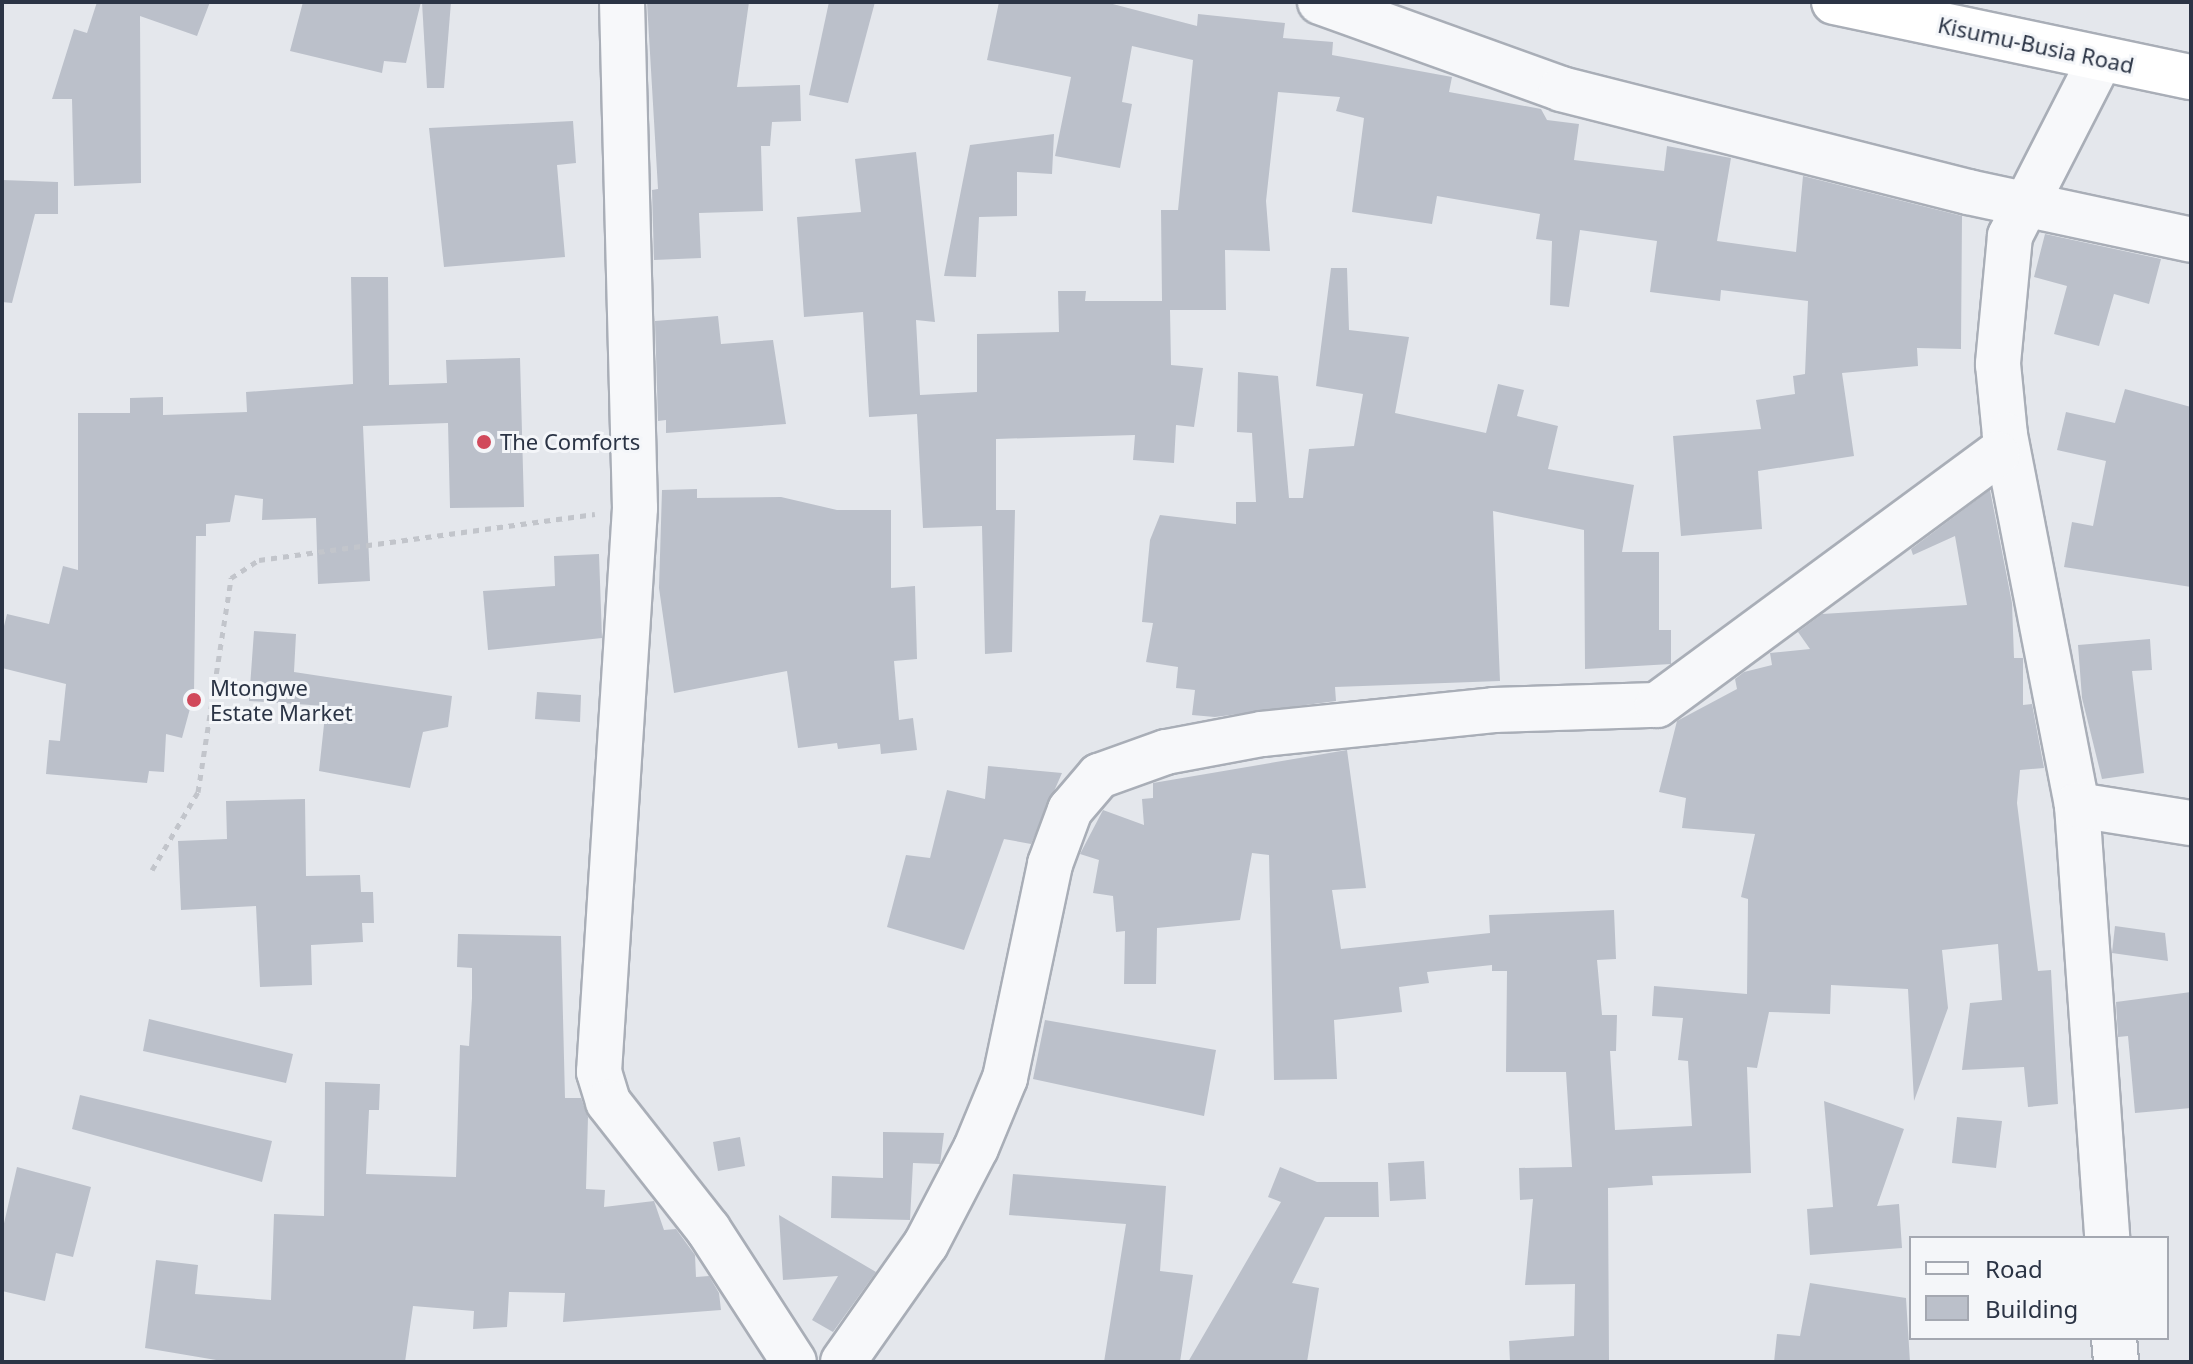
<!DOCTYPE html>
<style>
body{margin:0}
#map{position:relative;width:2193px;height:1364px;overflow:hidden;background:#e4e7ec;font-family:"Noto Sans",sans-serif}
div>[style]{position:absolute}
.building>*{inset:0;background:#bbc0ca}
.path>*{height:5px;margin-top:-2.5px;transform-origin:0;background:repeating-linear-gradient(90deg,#c2c5cb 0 6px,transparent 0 12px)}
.roads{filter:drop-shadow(2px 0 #a9aeb7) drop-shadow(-2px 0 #a9aeb7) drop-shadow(0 2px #a9aeb7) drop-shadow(0 -2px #a9aeb7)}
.minor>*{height:44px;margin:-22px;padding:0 22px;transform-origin:22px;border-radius:22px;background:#f7f8fa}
.highway>*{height:44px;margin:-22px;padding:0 22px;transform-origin:22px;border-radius:22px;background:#fff}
.dots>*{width:22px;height:22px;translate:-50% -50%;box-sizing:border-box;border:4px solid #f4f6f9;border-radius:50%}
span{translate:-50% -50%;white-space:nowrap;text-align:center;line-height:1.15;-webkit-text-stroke:6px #f4f6f9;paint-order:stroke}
.street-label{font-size:22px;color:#2b3445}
.poi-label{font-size:22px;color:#2b3445}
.left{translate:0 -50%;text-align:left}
.frame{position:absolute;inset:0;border:4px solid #2b3445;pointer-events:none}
.legend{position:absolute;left:1909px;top:1236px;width:260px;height:104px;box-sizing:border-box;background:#f4f6f9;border:2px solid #a4a8b1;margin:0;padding:10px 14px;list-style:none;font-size:24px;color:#2b3445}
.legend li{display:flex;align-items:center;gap:16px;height:40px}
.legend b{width:40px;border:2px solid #a4a8b1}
</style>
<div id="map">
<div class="building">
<i style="clip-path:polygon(97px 2px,210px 2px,197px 36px,140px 16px,141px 183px,74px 186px,72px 99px,52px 99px,74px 29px,87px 33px)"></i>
<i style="clip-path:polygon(303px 2px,421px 2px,406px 63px,384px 61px,382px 73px,290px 51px)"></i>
<i style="clip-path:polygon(422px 2px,451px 2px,444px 88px,427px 88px)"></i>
<i style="clip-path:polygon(647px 2px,749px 2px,737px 87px,800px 85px,801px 121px,772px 122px,770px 146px,761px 146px,763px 211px,699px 213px,701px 258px,654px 260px,652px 190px,658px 189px)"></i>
<i style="clip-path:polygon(829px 2px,875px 2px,848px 103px,809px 95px)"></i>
<i style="clip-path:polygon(999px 2px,1105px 2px,1197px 26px,1198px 14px,1285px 23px,1283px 38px,1333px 42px,1332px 55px,1452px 77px,1449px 92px,1541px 109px,1547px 120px,1579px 124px,1574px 160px,1664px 171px,1667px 146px,1731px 158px,1717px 241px,1796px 252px,1803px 176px,1962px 216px,1961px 349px,1917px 348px,1918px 366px,1842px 373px,1854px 456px,1758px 471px,1762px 529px,1681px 536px,1673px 436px,1761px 429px,1756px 400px,1795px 394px,1793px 376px,1805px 374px,1808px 301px,1721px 290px,1720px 301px,1650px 292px,1657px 241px,1580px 230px,1569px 307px,1550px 305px,1552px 241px,1536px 239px,1540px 214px,1437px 196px,1432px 224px,1352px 212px,1364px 118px,1336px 111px,1340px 97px,1278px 92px,1266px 201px,1270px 251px,1225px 250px,1226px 310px,1170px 310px,1171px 365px,1203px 368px,1194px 427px,1176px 425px,1174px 463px,1133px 460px,1135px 435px,996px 439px,996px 510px,1015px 510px,1012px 652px,985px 654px,982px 526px,923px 528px,917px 414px,869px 417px,863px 312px,804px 317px,797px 217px,861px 212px,855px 159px,916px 152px,935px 322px,916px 320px,920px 395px,977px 392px,977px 334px,1059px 332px,1058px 291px,1086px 291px,1085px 301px,1162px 301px,1161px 210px,1178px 210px,1193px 60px,1132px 46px,1122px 102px,1132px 104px,1120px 168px,1055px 156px,1071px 77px,987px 60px)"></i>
<i style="clip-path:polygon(573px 121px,576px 163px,557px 165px,565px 257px,444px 267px,429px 128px)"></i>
<i style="clip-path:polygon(1054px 134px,1052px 174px,1017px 172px,1017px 216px,979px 217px,976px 277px,944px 276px,970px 145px)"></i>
<i style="clip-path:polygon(2px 180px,58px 182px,58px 214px,35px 214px,12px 303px,2px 302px)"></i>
<i style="clip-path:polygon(2045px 234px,2161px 259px,2149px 304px,2114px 294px,2099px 346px,2054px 334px,2067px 286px,2034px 277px)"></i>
<i style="clip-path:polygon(1331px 268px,1347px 268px,1349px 330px,1409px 337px,1395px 413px,1486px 433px,1498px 384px,1524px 390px,1517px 416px,1558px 426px,1548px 469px,1634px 485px,1622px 552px,1659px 552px,1659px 630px,1671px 630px,1671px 664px,1585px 669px,1584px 530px,1493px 511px,1500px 681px,1335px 687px,1336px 701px,1215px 717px,1192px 715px,1195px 690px,1176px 688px,1178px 667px,1146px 662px,1153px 623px,1142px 622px,1150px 540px,1160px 515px,1236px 524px,1236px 502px,1256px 502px,1252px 433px,1237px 432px,1238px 372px,1278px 376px,1289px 498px,1303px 498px,1309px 449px,1354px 446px,1363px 394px,1316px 386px)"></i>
<i style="clip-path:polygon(351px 277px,388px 277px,389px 385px,447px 383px,446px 360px,520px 358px,524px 507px,450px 508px,448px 423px,363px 426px,370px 581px,318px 584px,316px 518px,262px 520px,263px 499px,235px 495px,230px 522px,206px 524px,206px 536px,196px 536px,194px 694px,182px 738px,166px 734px,164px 772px,149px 771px,147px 783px,46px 774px,49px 740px,60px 741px,66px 684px,2px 668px,2px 634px,7px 614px,49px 624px,63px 566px,78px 570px,78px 413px,130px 413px,130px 398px,163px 397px,163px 415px,247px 412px,246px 392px,353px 384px)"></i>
<i style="clip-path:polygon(718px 316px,721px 344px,773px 340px,786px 424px,666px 433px,666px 420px,658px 421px,655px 321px)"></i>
<i style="clip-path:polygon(2125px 389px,2191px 407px,2191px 587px,2064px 567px,2072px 522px,2093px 526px,2106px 461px,2057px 450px,2066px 412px,2115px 423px)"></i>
<i style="clip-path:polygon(697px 489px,697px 498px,781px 497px,837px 510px,891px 510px,891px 588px,915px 586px,917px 659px,894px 661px,899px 720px,913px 718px,917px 750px,881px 754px,880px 744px,838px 749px,837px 743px,798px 748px,787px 671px,674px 693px,659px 588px,662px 490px)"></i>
<i style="clip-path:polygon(1990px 490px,2012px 603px,2014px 658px,2023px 658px,2023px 705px,2032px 704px,2044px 768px,2020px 770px,2017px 803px,2038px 971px,2051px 970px,2058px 1104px,2028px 1107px,2024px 1067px,1962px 1070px,1970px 1003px,2002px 1000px,1998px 944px,1942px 950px,1948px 1008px,1914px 1101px,1908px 989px,1831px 985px,1830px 1014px,1769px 1012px,1757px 1068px,1747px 1067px,1751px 1173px,1652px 1176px,1653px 1185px,1608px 1188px,1609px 1362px,1510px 1362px,1509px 1341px,1574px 1336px,1575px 1284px,1525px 1285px,1533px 1199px,1520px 1200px,1519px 1168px,1572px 1167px,1566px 1072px,1506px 1072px,1507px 971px,1492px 971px,1492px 965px,1427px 972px,1429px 983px,1399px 987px,1402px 1012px,1334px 1020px,1337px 1079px,1274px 1080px,1269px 855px,1252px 853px,1240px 920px,1157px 928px,1156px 984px,1124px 984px,1125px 931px,1116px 932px,1113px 896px,1093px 893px,1099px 860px,1080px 854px,1103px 810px,1144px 825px,1142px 799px,1153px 798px,1153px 783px,1347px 750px,1366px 888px,1332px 890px,1341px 949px,1490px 933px,1489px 915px,1614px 910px,1616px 959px,1597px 960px,1602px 1015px,1617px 1015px,1616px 1051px,1610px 1051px,1615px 1130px,1692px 1126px,1688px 1061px,1678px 1060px,1683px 1018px,1652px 1016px,1654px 986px,1747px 994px,1748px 899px,1741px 897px,1755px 834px,1682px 828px,1686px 798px,1659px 792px,1677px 721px,1737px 689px,1735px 679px,1744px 672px,1772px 665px,1770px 653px,1810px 649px,1798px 632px,1822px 614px,1967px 605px,1955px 536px,1913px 555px,1911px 549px)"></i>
<i style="clip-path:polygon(599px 554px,602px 638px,488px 650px,483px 591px,555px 586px,554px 556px)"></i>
<i style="clip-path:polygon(254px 631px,296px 634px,294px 672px,452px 696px,448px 727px,423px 732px,410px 788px,319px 771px,326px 706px,249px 701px)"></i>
<i style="clip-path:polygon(2150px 639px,2152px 670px,2132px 671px,2144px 773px,2102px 779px,2082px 698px,2078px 645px)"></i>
<i style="clip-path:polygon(537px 692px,581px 695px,580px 722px,535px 719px)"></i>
<i style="clip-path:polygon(988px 766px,1062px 773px,1031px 844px,1004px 839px,964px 950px,887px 927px,906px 855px,930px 858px,947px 790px,985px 799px)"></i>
<i style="clip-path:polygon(305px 799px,306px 876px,360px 875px,361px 892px,373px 892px,374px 923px,362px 923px,363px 942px,311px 945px,312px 985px,260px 987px,256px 906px,181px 910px,178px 841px,227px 839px,226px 801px)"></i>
<i style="clip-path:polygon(2115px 926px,2165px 933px,2168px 961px,2112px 953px)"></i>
<i style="clip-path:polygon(458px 934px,561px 936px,565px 1098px,581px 1098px,588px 1117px,586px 1189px,605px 1190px,604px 1207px,654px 1201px,664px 1230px,676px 1229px,695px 1255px,696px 1277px,709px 1276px,719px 1293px,721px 1310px,563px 1322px,565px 1293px,509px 1292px,507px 1327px,473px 1329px,474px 1311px,413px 1306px,405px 1362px,228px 1362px,145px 1348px,156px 1260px,198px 1265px,195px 1294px,271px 1300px,274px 1214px,324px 1216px,325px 1082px,380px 1084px,379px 1110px,369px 1110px,366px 1174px,456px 1177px,460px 1045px,469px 1046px,472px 998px,472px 968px,457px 967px)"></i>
<i style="clip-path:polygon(2191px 992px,2191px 1108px,2135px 1113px,2128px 1036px,2118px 1037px,2116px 1002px)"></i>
<i style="clip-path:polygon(149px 1019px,293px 1054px,286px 1083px,143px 1051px)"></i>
<i style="clip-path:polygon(1045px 1020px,1216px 1050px,1204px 1116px,1033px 1079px)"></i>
<i style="clip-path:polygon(80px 1095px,272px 1141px,262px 1182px,72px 1129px)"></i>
<i style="clip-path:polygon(1824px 1101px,1904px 1129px,1877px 1206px,1899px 1204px,1902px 1248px,1810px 1255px,1807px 1209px,1833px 1207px)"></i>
<i style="clip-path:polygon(1957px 1117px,2002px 1121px,1996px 1168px,1952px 1163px)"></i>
<i style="clip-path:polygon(883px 1132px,944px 1133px,940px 1164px,913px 1163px,910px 1220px,831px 1218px,832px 1176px,883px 1178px)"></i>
<i style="clip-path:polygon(740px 1137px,745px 1166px,718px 1171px,713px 1142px)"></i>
<i style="clip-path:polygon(1424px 1161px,1426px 1199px,1390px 1201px,1388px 1163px)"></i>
<i style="clip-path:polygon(17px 1167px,91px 1187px,73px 1257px,56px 1253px,45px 1301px,2px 1291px,2px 1232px)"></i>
<i style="clip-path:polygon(1280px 1167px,1317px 1182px,1378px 1182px,1379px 1217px,1325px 1217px,1292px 1283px,1319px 1288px,1307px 1362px,1188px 1362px,1281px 1202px,1268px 1197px)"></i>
<i style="clip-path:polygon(1013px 1174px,1166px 1186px,1160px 1271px,1193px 1275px,1180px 1362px,1104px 1362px,1126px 1224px,1009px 1215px)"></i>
<i style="clip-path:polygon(779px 1215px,876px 1272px,833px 1332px,812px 1320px,838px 1276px,783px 1280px)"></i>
<i style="clip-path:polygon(1810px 1283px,1906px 1298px,1910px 1362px,1774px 1362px,1777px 1334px,1800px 1336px)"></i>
</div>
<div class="path">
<i style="left:152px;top:870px;width:91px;rotate:-59.5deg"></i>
<i style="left:198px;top:792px;width:217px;rotate:-81.2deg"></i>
<i style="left:231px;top:578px;width:33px;rotate:-33deg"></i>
<i style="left:259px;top:560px;width:339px;rotate:-7.8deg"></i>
</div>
<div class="roads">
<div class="minor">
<i style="left:622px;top:2px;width:506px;rotate:88.53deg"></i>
<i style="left:635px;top:508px;width:565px;rotate:93.65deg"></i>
<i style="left:599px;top:1072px;width:31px;rotate:73deg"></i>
<i style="left:608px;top:1102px;width:162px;rotate:51.8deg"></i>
<i style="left:708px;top:1229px;width:158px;rotate:57.1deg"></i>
<i style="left:1320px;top:2px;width:256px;rotate:19.8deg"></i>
<i style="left:1561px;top:89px;width:420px;rotate:14.2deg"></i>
<i style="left:1968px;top:192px;width:228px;rotate:12.1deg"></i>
<i style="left:2100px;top:60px;width:198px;rotate:117.1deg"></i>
<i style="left:2010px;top:236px;width:129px;rotate:95.4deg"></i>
<i style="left:1998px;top:364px;width:71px;rotate:84.4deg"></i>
<i style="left:2005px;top:435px;width:377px;rotate:79deg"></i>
<i style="left:2077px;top:805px;width:434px;rotate:86deg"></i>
<i style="left:2077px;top:805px;width:115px;rotate:9deg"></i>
<i style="left:2114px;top:1338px;width:24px;rotate:85deg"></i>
<i style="left:843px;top:1362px;width:144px;rotate:-54.9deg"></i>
<i style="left:926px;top:1244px;width:108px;rotate:-62.5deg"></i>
<i style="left:976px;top:1148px;width:76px;rotate:-67.5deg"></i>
<i style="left:1005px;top:1078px;width:219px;rotate:-78.1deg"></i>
<i style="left:1050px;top:864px;width:58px;rotate:-69.7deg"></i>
<i style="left:1070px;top:810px;width:45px;rotate:-49.5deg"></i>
<i style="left:1099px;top:776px;width:71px;rotate:-19.7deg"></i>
<i style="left:1166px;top:752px;width:98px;rotate:-10.6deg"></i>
<i style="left:1262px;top:734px;width:233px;rotate:-5.9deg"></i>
<i style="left:1494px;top:710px;width:163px;rotate:-1.8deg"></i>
<i style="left:1657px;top:705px;width:423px;rotate:-36.4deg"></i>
</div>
<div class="highway">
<i style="left:1834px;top:2px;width:365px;rotate:11.9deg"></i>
</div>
</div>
<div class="dots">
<i style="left:484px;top:442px;background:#d1495b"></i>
<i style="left:194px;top:700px;background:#d1495b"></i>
</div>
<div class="street-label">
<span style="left:2036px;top:45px;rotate:12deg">Kisumu-Busia Road</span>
</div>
<div class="poi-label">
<span class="left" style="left:500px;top:442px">The Comforts</span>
<span class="left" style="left:210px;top:700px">Mtongwe<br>Estate Market</span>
</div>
<div class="frame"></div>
<ul class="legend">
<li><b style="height:10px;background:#f7f8fa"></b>Road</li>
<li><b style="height:22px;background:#bbc0ca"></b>Building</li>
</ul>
</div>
